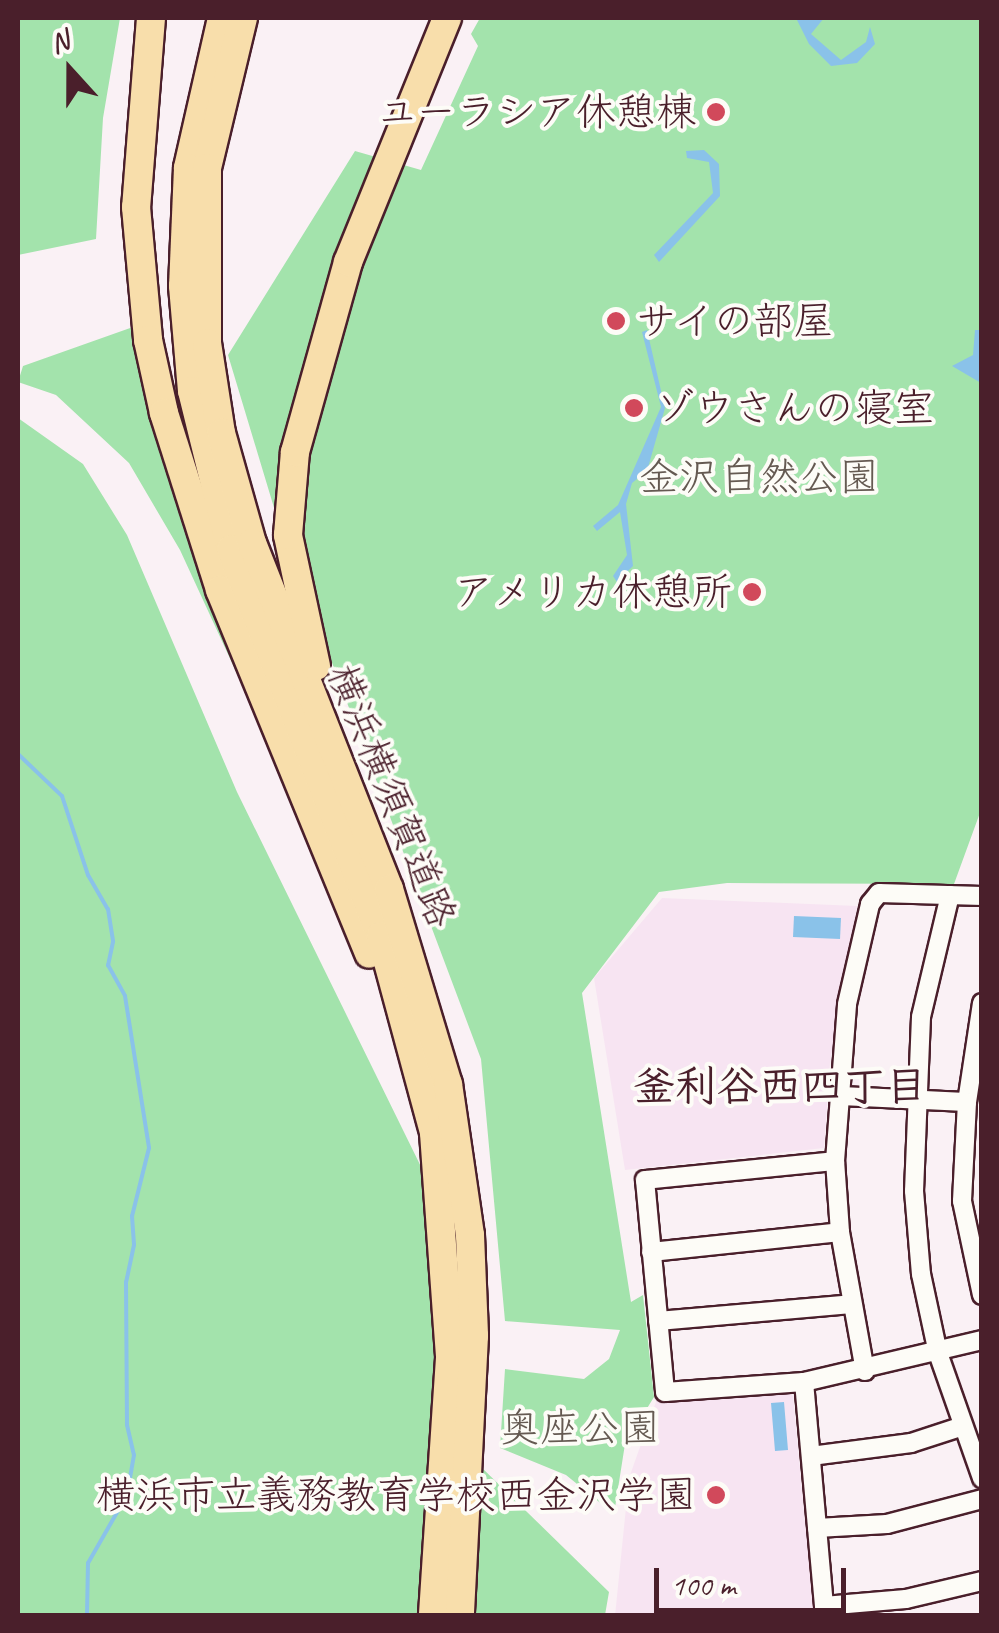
<!DOCTYPE html>
<meta charset="utf-8">
<style>
body{margin:0}
#map{position:relative;width:999px;height:1633px;overflow:hidden;background:#faf1f5;font-family:Caveat,"Klee One",sans-serif}
div>[style]{position:absolute}
.built>*{inset:0;background:#f7e4f2}
.green>*{inset:0;background:#a3e3ac}
.water>*{inset:0;background:#8ac2e9}
.stream>*{height:4px;margin:-2px;padding:0 2px;transform-origin:2px;border-radius:2px;background:#8ac2e9}
.roads{filter:drop-shadow(2px 0 #4a1f2b) drop-shadow(-2px 0 #4a1f2b) drop-shadow(0 2px #4a1f2b) drop-shadow(0 -2px #4a1f2b)}
.minor>*{height:18px;margin:-9px;padding:0 9px;transform-origin:9px;border-radius:9px;background:#fdfcf7}
.highway>*{height:28px;margin:-14px;padding:0 14px;transform-origin:14px;border-radius:14px;background:#f8deab}
.dots>*{width:28px;height:28px;translate:-50% -50%;box-sizing:border-box;border:5px solid #fdfcf7;border-radius:50%}
span{translate:-50% -50%;white-space:nowrap;text-align:center;line-height:1.15;-webkit-text-stroke:8px #fdfcf7;paint-order:stroke}
.poi-label{font-size:40px;color:#4a1f2b}
.right{translate:-100% -50%;text-align:right}
.left{translate:0 -50%;text-align:left}
.park-label{font-size:40px;color:#655a52}
.street-label{font-size:40px;color:#4a1f2b}
.neighbourhood-label{font-size:42px;color:#4a1f2b;font-weight:700}
.frame{position:absolute;inset:0;border:20px solid #4a1f2b;pointer-events:none}
.north{position:absolute;left:20px;top:20px;width:100px;height:100px;-webkit-text-stroke:8px #fdfcf7;paint-order:stroke;rotate:339deg;font-size:28px;font-weight:700;line-height:40px;text-align:center;color:#4a1f2b}
.north::after{content:'';display:block;margin:auto;width:35px;height:45px;background:#4a1f2b;clip-path:polygon(50% 0,100% 100%,50% 72%,0 100%)}
.scale{position:absolute;left:654px;top:1568px;width:192px;height:45px;box-sizing:border-box;border:5px solid #4a1f2b;border-top:0;padding-left:12px;font-size:30px;line-height:35px;white-space:nowrap;color:#4a1f2b;-webkit-text-stroke:8px #fdfcf7;paint-order:stroke}
</style>
<div id="map">
<div class="built">
<i style="clip-path:polygon(662px 898px,857px 906px,830px 1063px,824px 1148px,625px 1170px,594px 978px)"></i>
<i style="clip-path:polygon(784px 1389px,793px 1396px,814px 1615px,615px 1616px,629px 1478px,657px 1399px)"></i>
</div>
<div class="green">
<i style="clip-path:polygon(18px 18px,120px 18px,103px 118px,96px 239px,18px 255px)"></i>
<i style="clip-path:polygon(480px 18px,981px 18px,981px 810px,954px 884px,727px 883px,659px 892px,582px 993px,631px 1302px,643px 1295px,654px 1397px,625px 1444px,614px 1514px,566px 1475px,500px 1448px,505px 1369px,584px 1379px,609px 1359px,620px 1330px,505px 1321px,481px 1059px,275px 511px,228px 355px,355px 151px,421px 170px,478px 46px,471px 34px)"></i>
<i style="clip-path:polygon(133px 327px,162px 456px,256px 715px,180px 550px,129px 463px,56px 395px,18px 382px,23px 366px)"></i>
<i style="clip-path:polygon(18px 418px,83px 464px,127px 535px,237px 792px,429px 1183px,439px 1426px,609px 1592px,605px 1615px,18px 1615px)"></i>
</div>
<div class="water">
<i style="clip-path:polygon(796px 18px,824px 18px,811px 34px,841px 60px,866px 42px,870px 27px,875px 44px,857px 63px,831px 66px,809px 44px)"></i>
<i style="clip-path:polygon(704px 150px,719px 164px,720px 196px,659px 262px,654px 255px,713px 193px,709px 162px,687px 158px,686px 151px)"></i>
<i style="clip-path:polygon(647px 330px,665px 408px,647px 471px,632px 483px,626px 504px,633px 566px,617px 582px,613px 576px,627px 555px,620px 512px,597px 531px,593px 526px,618px 505px,661px 407px,642px 332px)"></i>
<i style="clip-path:polygon(975px 330px,981px 330px,981px 383px,952px 366px,973px 355px)"></i>
<i style="clip-path:polygon(794px 916px,841px 918px,840px 939px,793px 937px)"></i>
<i style="clip-path:polygon(784px 1402px,788px 1450px,775px 1451px,771px 1403px)"></i>
</div>
<div class="stream">
<i style="left:18px;top:754px;width:61px;rotate:43.7deg"></i>
<i style="left:62px;top:796px;width:83px;rotate:71.8deg"></i>
<i style="left:88px;top:875px;width:39px;rotate:60deg"></i>
<i style="left:108px;top:909px;width:33px;rotate:81deg"></i>
<i style="left:113px;top:942px;width:24px;rotate:102deg"></i>
<i style="left:108px;top:965px;width:35px;rotate:61deg"></i>
<i style="left:125px;top:996px;width:154px;rotate:81deg"></i>
<i style="left:149px;top:1148px;width:70px;rotate:104deg"></i>
<i style="left:132px;top:1216px;width:29px;rotate:86deg"></i>
<i style="left:134px;top:1245px;width:38px;rotate:102deg"></i>
<i style="left:126px;top:1282px;width:143px;rotate:89.6deg"></i>
<i style="left:127px;top:1425px;width:31px;rotate:77deg"></i>
<i style="left:134px;top:1455px;width:41px;rotate:99.9deg"></i>
<i style="left:127px;top:1495px;width:78px;rotate:119.8deg"></i>
<i style="left:88px;top:1563px;width:53px;rotate:91.1deg"></i>
</div>
<div class="roads">
<div class="minor">
<i style="left:950px;top:895px;width:125px;rotate:103.4deg"></i>
<i style="left:921px;top:1017px;width:174px;rotate:92.3deg"></i>
<i style="left:914px;top:1191px;width:83px;rotate:85.2deg"></i>
<i style="left:921px;top:1274px;width:81px;rotate:77.9deg"></i>
<i style="left:938px;top:1353px;width:133px;rotate:70.6deg"></i>
<i style="left:982px;top:1003px;width:100px;rotate:98.6deg"></i>
<i style="left:967px;top:1102px;width:99px;rotate:92.9deg"></i>
<i style="left:962px;top:1201px;width:96px;rotate:78deg"></i>
<i style="left:840px;top:1096px;width:127px;rotate:2.7deg"></i>
<i style="left:835px;top:1161px;width:191px;rotate:174.3deg"></i>
<i style="left:645px;top:1180px;width:213px;rotate:84.6deg"></i>
<i style="left:665px;top:1392px;width:139px;rotate:-4.1deg"></i>
<i style="left:804px;top:1382px;width:183px;rotate:-13.3deg"></i>
<i style="left:651px;top:1252px;width:190px;rotate:-6deg"></i>
<i style="left:658px;top:1321px;width:194px;rotate:-5deg"></i>
<i style="left:865px;top:1371px;width:141px;rotate:-100.2deg"></i>
<i style="left:840px;top:1232px;width:71px;rotate:-94deg"></i>
<i style="left:835px;top:1161px;width:157px;rotate:-85.6deg"></i>
<i style="left:847px;top:1004px;width:103px;rotate:-77deg"></i>
<i style="left:870px;top:904px;width:14px;rotate:-51deg"></i>
<i style="left:879px;top:893px;width:103px;rotate:1.7deg"></i>
<i style="left:804px;top:1382px;width:235px;rotate:84.9deg"></i>
<i style="left:811px;top:1456px;width:101px;rotate:-7.4deg"></i>
<i style="left:911px;top:1443px;width:52px;rotate:-18.1deg"></i>
<i style="left:817px;top:1528px;width:70px;rotate:-3.3deg"></i>
<i style="left:887px;top:1524px;width:98px;rotate:-14.7deg"></i>
<i style="left:824px;top:1606px;width:82px;rotate:-4.9deg"></i>
<i style="left:906px;top:1599px;width:78px;rotate:-13.3deg"></i>
</div>
<div class="highway">
<i style="left:151px;top:18px;width:190px;rotate:94.5deg"></i>
<i style="left:136px;top:207px;width:134px;rotate:84.8deg"></i>
<i style="left:148px;top:340px;width:75px;rotate:77.6deg"></i>
<i style="left:164px;top:413px;width:186px;rotate:72.4deg"></i>
<i style="left:220px;top:590px;width:393px;rotate:67.7deg"></i>
<i style="left:222px;top:18px;width:154px;rotate:102.8deg"></i>
<i style="left:188px;top:168px;width:118px;rotate:92.4deg"></i>
<i style="left:183px;top:286px;width:105px;rotate:85.1deg"></i>
<i style="left:192px;top:391px;width:163px;rotate:76.1deg"></i>
<i style="left:231px;top:549px;width:415px;rotate:68.8deg"></i>
<i style="left:381px;top:936px;width:204px;rotate:74.9deg"></i>
<i style="left:434px;top:1133px;width:226px;rotate:85.9deg"></i>
<i style="left:450px;top:1358px;width:259px;rotate:93.8deg"></i>
<i style="left:243px;top:18px;width:154px;rotate:103.5deg"></i>
<i style="left:207px;top:168px;width:175px;rotate:90deg"></i>
<i style="left:207px;top:343px;width:91px;rotate:81.2deg"></i>
<i style="left:221px;top:433px;width:114px;rotate:74.3deg"></i>
<i style="left:252px;top:543px;width:372px;rotate:68.4deg"></i>
<i style="left:389px;top:889px;width:204px;rotate:73.2deg"></i>
<i style="left:448px;top:1084px;width:153px;rotate:81.7deg"></i>
<i style="left:470px;top:1235px;width:101px;rotate:87.7deg"></i>
<i style="left:474px;top:1336px;width:280px;rotate:92.9deg"></i>
<i style="left:316px;top:666px;width:134px;rotate:-102.1deg"></i>
<i style="left:288px;top:535px;width:83px;rotate:-85.2deg"></i>
<i style="left:295px;top:452px;width:197px;rotate:-74.4deg"></i>
<i style="left:348px;top:262px;width:263px;rotate:-67.9deg"></i>
</div>
</div>
<div class="dots">
<i style="left:716px;top:112px;background:#d1495b"></i>
<i style="left:616px;top:321px;background:#d1495b"></i>
<i style="left:634px;top:408px;background:#d1495b"></i>
<i style="left:752px;top:592px;background:#d1495b"></i>
<i style="left:716px;top:1495px;background:#d1495b"></i>
</div>
<div class="poi-label">
<span class="right" style="left:696px;top:112px">ユーラシア休憩棟</span>
<span class="left" style="left:636px;top:321px">サイの部屋</span>
<span class="left" style="left:654px;top:408px">ゾウさんの寝室</span>
<span class="right" style="left:732px;top:592px">アメリカ休憩所</span>
<span class="right" style="left:696px;top:1495px">横浜市立義務教育学校西金沢学園</span>
</div>
<div class="park-label">
<span style="left:759px;top:477px">金沢自然公園</span>
<span style="left:580px;top:1428px">奥座公園</span>
</div>
<div class="street-label">
<span style="left:392px;top:796px;rotate:68deg">横浜横須賀道路</span>
</div>
<div class="neighbourhood-label">
<span style="left:780px;top:1087px">釜利谷西四丁目</span>
</div>
<div class="frame"></div>
<div class="north">N</div>
<div class="scale">100 m</div>
</div>
